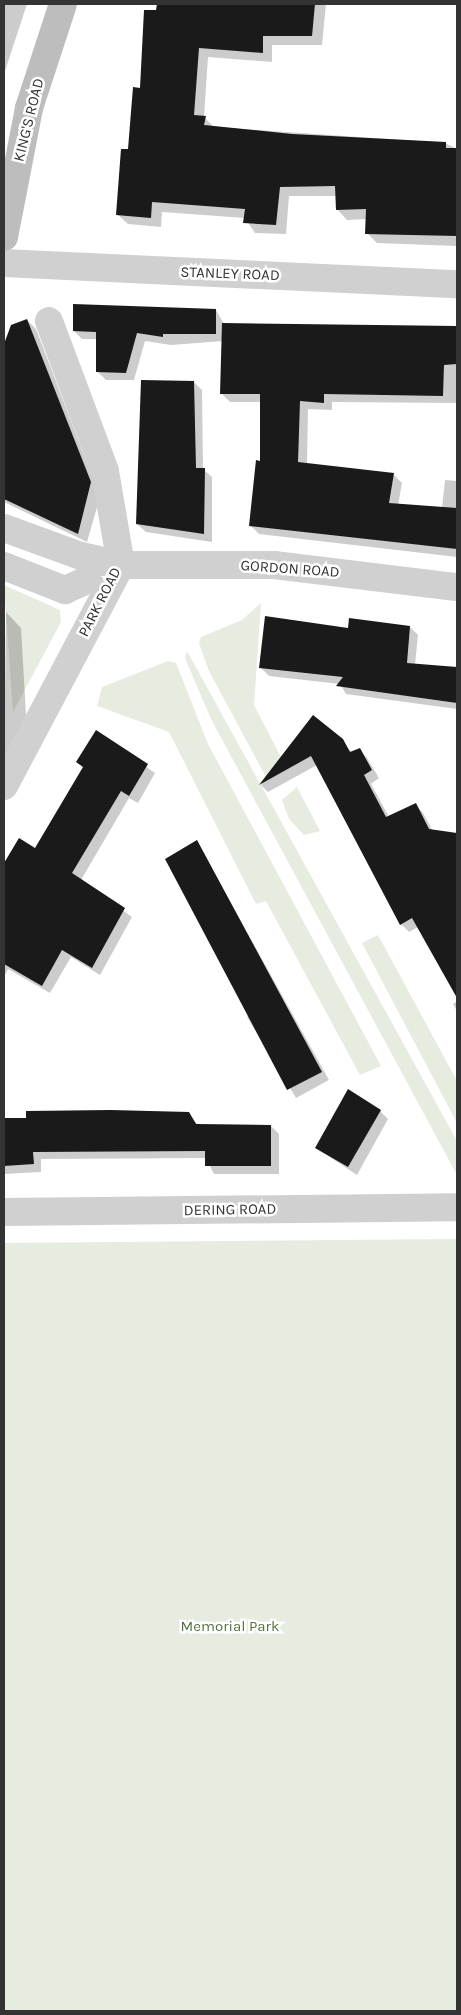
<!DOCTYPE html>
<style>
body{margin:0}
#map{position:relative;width:461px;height:2015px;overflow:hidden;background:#fff;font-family:Karla,sans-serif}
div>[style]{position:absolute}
.green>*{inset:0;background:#e6ecdf}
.shadow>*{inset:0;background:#0003}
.building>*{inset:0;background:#1a1a1a}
.street>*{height:28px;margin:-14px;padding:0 14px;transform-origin:14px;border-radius:14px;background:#d0d0d0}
.secondary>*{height:28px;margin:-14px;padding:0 14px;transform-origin:14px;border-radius:14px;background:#bdbdbd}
span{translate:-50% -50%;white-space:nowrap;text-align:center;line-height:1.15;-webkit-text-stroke:5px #fff;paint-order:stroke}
.street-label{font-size:15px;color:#333}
.park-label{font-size:15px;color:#56703f}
.frame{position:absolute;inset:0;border:5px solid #333;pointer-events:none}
</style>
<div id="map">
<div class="green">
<i style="clip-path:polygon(4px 585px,60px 610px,61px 622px,13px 712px)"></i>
<i style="clip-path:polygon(261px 603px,254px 705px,287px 769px,266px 777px,209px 671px,199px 643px,201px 637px,242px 620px)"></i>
<i style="clip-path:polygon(187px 651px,457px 1141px,457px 1175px,211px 719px,185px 658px)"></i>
<i style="clip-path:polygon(168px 661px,176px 663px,208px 744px,381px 1066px,360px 1075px,266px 901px,256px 904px,169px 732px,97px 706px,102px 687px)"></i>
<i style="clip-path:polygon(297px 787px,320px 831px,304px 835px,289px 819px,282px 800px)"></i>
<i style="clip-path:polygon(378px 935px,457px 1081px,457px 1123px,362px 943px)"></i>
<i style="clip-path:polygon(457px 1239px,457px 2011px,4px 2011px,4px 1243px)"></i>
</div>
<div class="shadow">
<i style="clip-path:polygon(4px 4px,27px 4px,4px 74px)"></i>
<i style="clip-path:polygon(158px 4px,326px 4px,322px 45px,272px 45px,272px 62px,208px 57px,204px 117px,214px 127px,445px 143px,457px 149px,457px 246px,377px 243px,367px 233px,367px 219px,347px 220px,337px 209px,337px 196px,289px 196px,286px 234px,255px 233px,245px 218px,162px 212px,161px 227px,128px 224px,117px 214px)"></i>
<i style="clip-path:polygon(216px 310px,224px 324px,457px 329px,457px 403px,332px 402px,332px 410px,308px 409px,307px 464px,393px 474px,402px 483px,398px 505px,442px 508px,445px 480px,457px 481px,457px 557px,259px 534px,250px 525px,262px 462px,262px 402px,230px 402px,221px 393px,223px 341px,171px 345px,145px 341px,134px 380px,106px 380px,98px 372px,98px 339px,82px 339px,74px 331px)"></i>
<i style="clip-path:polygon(27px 320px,36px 329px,100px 497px,87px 542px,4px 502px,4px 349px,12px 326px)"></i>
<i style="clip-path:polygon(194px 382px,202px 390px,203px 469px,212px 477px,212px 542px,146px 532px,137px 524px)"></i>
<i style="clip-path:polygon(6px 612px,21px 628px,28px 750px,4px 763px)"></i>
<i style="clip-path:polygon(410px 627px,418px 635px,415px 665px,457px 669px,457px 709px,346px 694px,340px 684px,269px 676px,261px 668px,350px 629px)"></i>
<i style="clip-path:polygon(313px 717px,353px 753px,359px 750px,367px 758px,379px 778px,371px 784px,389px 817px,416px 805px,423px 813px,455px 871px,457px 995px,418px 927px,409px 932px,401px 924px,317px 765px,268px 792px,261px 785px)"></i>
<i style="clip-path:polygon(96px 731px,155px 773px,138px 803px,129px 798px,81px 880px,132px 917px,100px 975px,71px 957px,50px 993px,8px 969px,4px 977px,4px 865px,20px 840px,36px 850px,84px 768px,78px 762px)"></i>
<i style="clip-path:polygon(197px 842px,329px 1080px,296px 1098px,247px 1017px,250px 1015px)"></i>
<i style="clip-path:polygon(457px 1001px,457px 1011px,453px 1004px)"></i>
<i style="clip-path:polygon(380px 1111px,388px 1119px,357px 1175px,316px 1148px)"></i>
<i style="clip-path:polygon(189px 1114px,199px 1126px,271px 1126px,279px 1134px,279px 1174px,214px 1174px,206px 1158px,41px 1159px,41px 1172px,4px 1174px,4px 1119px)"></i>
</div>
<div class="building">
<i style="clip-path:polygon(157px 4px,315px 4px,312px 36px,263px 36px,263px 53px,199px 48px,194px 115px,206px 116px,204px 125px,292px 134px,446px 142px,446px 148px,457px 148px,457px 236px,365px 234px,366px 209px,336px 210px,335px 186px,280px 187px,276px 225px,243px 223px,245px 209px,152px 202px,151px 218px,116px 215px,121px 149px,128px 149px,133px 87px,140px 88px,144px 10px,156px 10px)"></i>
<i style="clip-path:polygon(73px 304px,216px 309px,216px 334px,163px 334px,163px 337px,137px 333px,126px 373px,96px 372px,96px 332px,73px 331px)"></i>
<i style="clip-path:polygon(27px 319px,91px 482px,78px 534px,4px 499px,4px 344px,11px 325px)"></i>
<i style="clip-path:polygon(222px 323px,457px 326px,457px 364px,444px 365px,443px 396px,324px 394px,324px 403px,300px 401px,298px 462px,394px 473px,389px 503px,457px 508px,457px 549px,249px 526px,256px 460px,260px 461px,260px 394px,220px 394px)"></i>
<i style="clip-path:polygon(141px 380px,194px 381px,196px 468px,205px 468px,204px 534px,136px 524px)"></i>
<i style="clip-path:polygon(265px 616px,348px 628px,349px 618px,410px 626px,407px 663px,457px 667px,457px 703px,336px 686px,343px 677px,259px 668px)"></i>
<i style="clip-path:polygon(313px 715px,343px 739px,350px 752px,360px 748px,372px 770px,364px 775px,386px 817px,416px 803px,429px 829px,457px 833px,457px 998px,412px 918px,400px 925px,311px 756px,259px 785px)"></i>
<i style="clip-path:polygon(96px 730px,148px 764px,129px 796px,121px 791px,72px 873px,125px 908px,92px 968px,62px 950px,42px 986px,4px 964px,4px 863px,19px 838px,35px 848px,83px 767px,76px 762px)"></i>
<i style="clip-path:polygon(197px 840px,322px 1072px,287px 1090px,165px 859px)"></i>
<i style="clip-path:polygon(348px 1089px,381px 1110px,348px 1167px,315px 1148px)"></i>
<i style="clip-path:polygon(111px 1110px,189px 1112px,196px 1124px,271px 1125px,271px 1166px,205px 1166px,205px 1151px,33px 1152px,34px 1164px,4px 1166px,4px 1118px,26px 1118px,26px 1111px)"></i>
</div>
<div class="street">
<i style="left:4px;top:263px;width:453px;rotate:2.7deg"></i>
<i style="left:4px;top:528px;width:82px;rotate:20deg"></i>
<i style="left:81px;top:556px;width:41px;rotate:12.7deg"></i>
<i style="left:121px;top:565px;width:153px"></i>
<i style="left:274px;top:565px;width:184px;rotate:6.9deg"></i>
<i style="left:4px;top:566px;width:66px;rotate:21.5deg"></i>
<i style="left:65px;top:590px;width:61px;rotate:-24.1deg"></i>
<i style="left:4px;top:786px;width:250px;rotate:-62.1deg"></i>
<i style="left:121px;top:565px;width:95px;rotate:-99.7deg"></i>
<i style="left:105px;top:471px;width:160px;rotate:-110.5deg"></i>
<i style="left:4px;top:1212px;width:453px;rotate:-0.6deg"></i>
</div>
<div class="secondary">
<i style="left:4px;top:237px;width:131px;rotate:-79deg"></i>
<i style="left:29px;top:108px;width:109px;rotate:-71.9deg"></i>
</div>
<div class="street-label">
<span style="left:29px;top:120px;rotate:-76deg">KING'S ROAD</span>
<span style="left:230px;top:274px;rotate:2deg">STANLEY ROAD</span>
<span style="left:290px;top:569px;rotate:4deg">GORDON ROAD</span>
<span style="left:100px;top:602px;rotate:-63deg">PARK ROAD</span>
<span style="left:230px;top:1210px;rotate:-1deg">DERING ROAD</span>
</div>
<div class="park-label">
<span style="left:230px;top:1627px">Memorial Park</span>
</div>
<div class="frame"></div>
</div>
